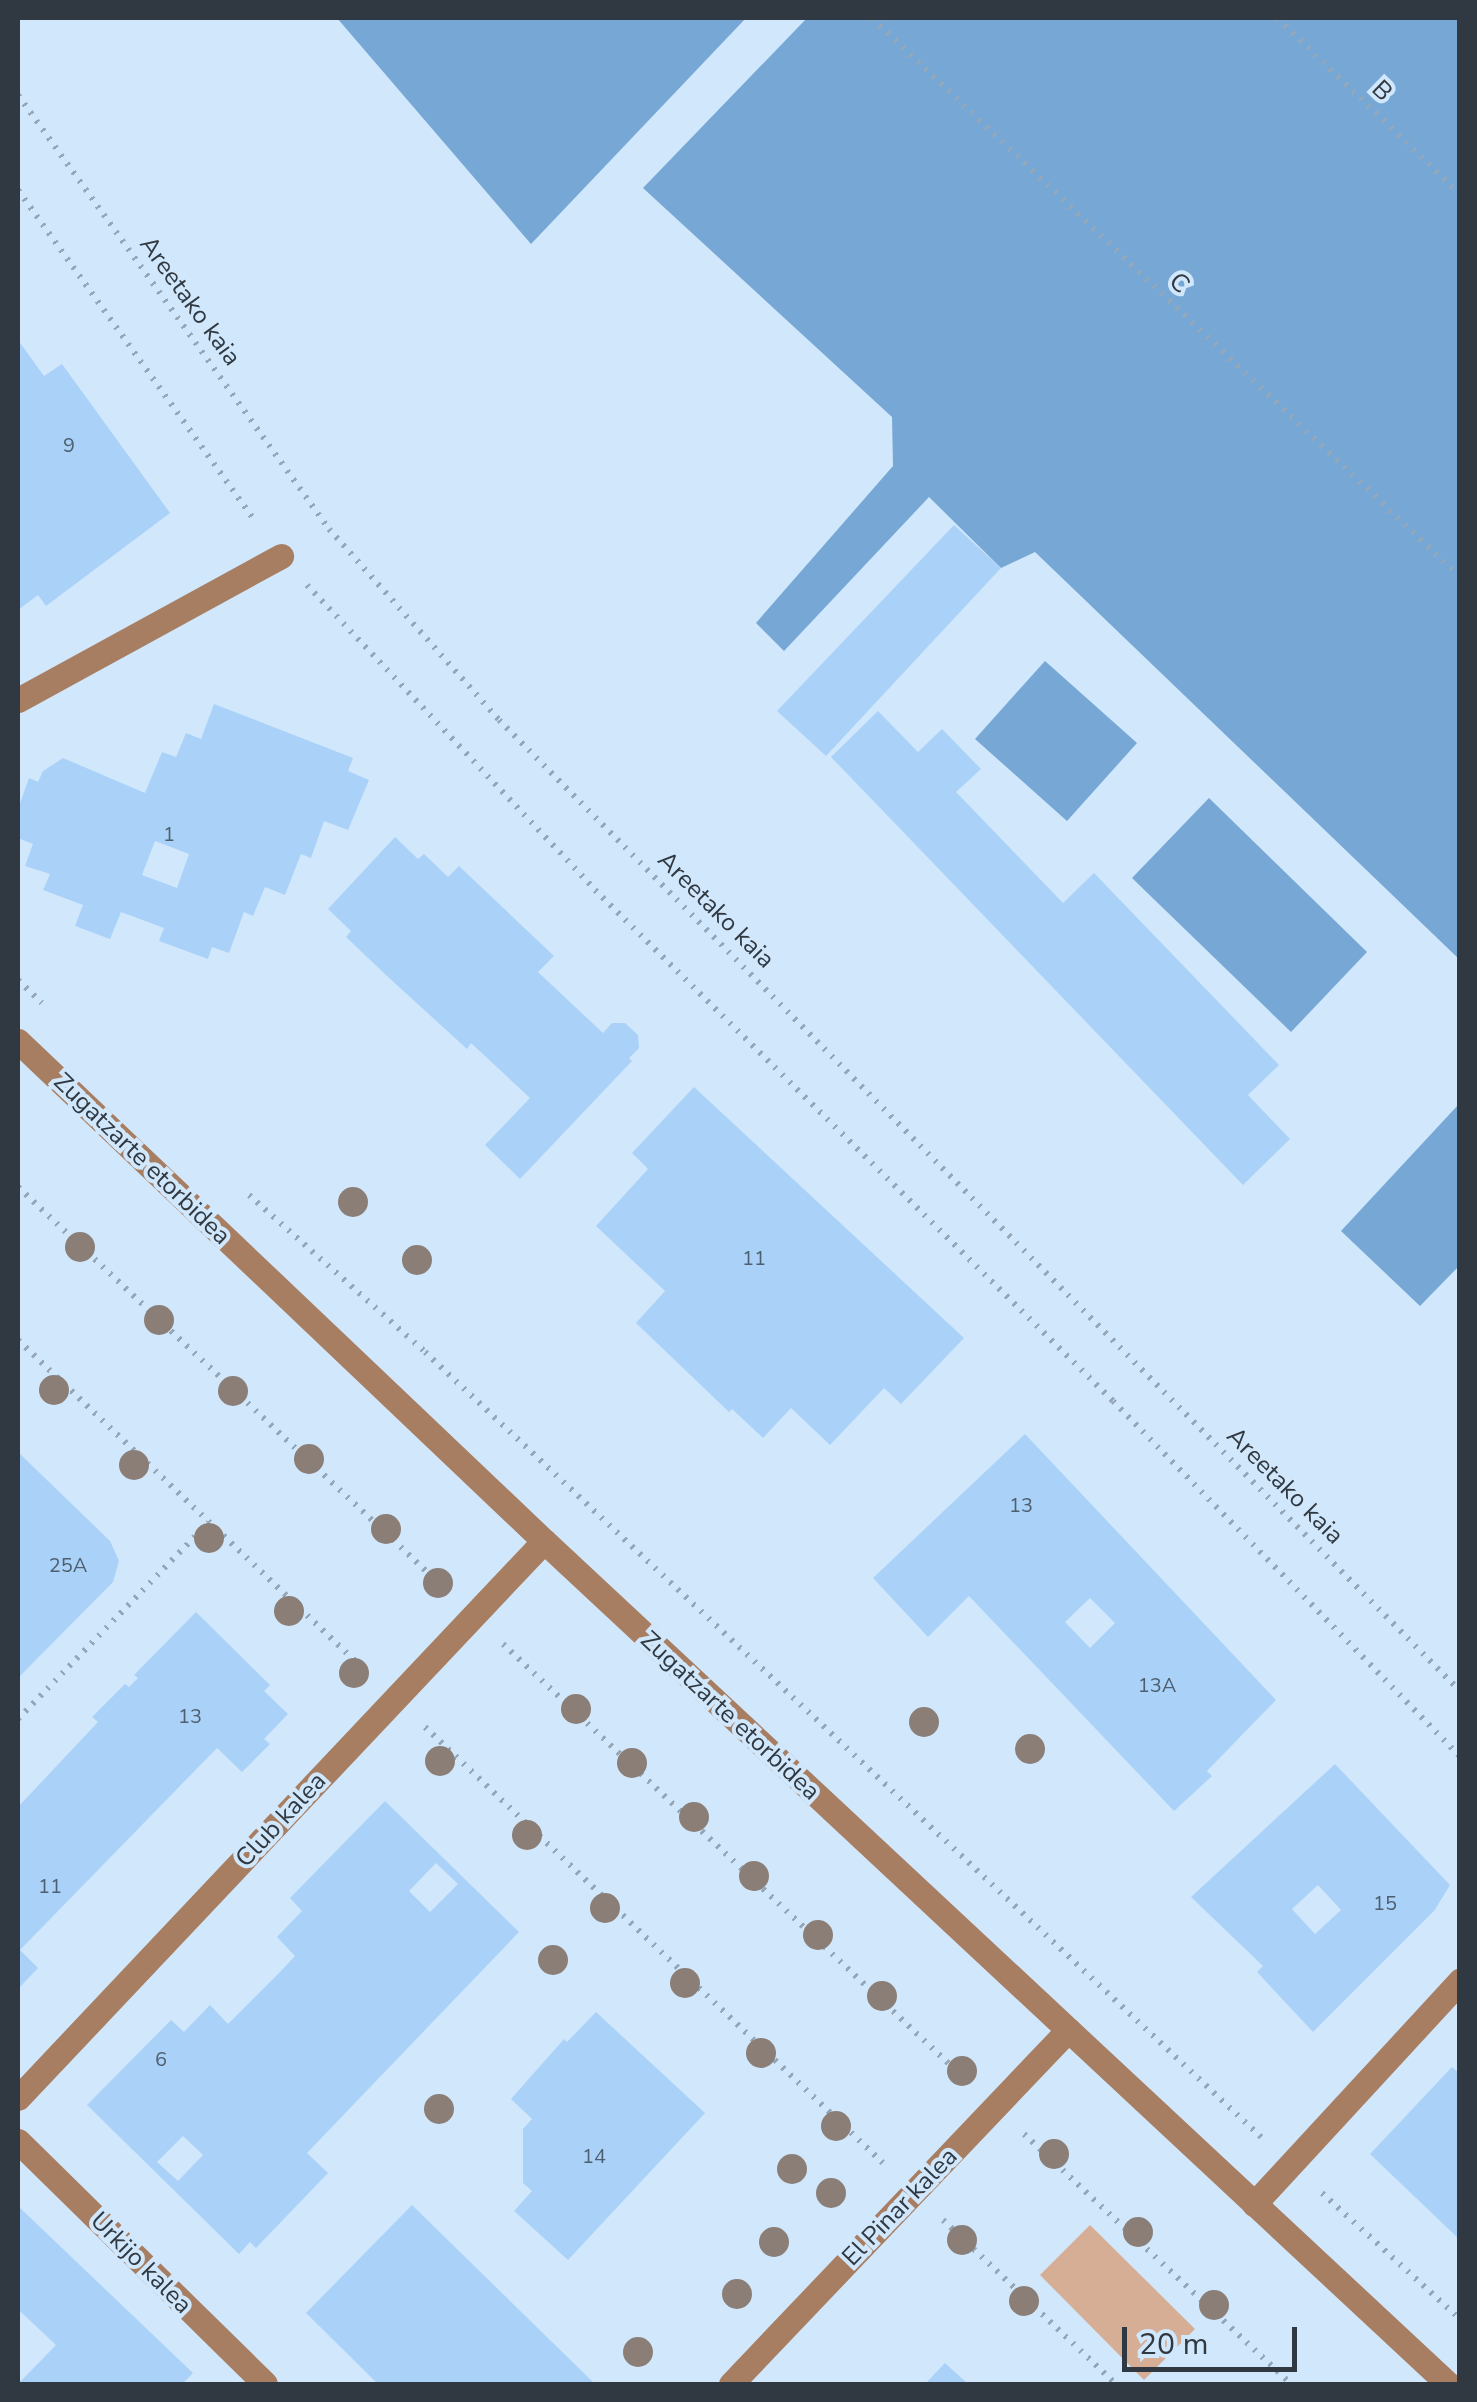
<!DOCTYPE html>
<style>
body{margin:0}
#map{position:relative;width:1477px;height:2402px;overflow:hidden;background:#d1e7fc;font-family:"Nunito Sans",sans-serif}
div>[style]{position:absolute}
.green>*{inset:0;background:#d5ae95}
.water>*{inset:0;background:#76a7d5}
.building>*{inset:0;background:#aad2f8}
.path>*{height:6px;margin-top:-3px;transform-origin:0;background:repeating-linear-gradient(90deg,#96a7b8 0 2.5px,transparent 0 10.5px)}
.minor>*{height:25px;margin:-12.5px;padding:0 12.5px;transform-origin:12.5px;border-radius:12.5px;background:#a87e62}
.trees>*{width:30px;height:30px;margin:-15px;border-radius:50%;background:#8a7e77}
span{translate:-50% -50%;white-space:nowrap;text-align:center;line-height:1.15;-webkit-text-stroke:8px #d1e7fc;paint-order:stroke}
.number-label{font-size:20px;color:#4e5f6f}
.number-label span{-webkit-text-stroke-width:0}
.street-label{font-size:25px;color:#303941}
.frame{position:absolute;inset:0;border:20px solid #303941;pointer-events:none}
.scale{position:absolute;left:1122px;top:2327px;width:175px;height:45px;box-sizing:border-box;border:5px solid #303941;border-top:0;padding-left:12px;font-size:30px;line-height:35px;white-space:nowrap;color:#303941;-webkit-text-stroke:8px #d1e7fc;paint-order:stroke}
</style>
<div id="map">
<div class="green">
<i style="clip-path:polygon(1090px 2225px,1195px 2329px,1144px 2380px,1040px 2275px)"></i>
</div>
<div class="water">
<i style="clip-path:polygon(337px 18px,746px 18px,531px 244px)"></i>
<i style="clip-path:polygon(807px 18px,1459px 18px,1459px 959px,1035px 552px,1001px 568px,929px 497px,784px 651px,756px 623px,893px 466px,892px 417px,643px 188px)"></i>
<i style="clip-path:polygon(1045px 661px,1137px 743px,1067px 821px,975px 739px)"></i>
<i style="clip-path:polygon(1209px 798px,1367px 952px,1291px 1032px,1132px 878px)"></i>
<i style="clip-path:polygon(1459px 1104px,1459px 1266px,1420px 1306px,1341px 1231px)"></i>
</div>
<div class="building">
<i style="clip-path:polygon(18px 340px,44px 376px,62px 364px,170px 513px,46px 606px,38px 595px,18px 610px)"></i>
<i style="clip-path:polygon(954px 525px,1001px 568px,826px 756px,777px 711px)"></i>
<i style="clip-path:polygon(evenodd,214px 704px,353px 758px,348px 771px,369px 780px,348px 830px,324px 821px,311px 858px,301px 854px,285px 895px,265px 887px,253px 916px,244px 912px,229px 953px,212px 947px,208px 959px,159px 941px,164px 928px,121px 912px,110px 939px,75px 926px,83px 905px,43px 890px,50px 874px,25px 866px,33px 844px,18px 838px,18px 809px,29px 778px,38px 782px,43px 771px,63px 758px,145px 793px,162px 752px,176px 757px,186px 733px,201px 739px,214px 704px,155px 841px,189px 854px,177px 888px,142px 875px,155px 841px)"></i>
<i style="clip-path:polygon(878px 711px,918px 752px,942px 729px,981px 769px,956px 792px,1063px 903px,1094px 873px,1279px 1065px,1248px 1095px,1290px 1139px,1243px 1185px,831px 757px)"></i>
<i style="clip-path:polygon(395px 837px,418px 859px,424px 854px,448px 877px,459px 866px,554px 956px,538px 972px,603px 1033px,612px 1023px,625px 1023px,638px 1035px,639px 1048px,629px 1058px,632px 1061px,520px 1179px,485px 1145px,530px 1098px,471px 1043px,467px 1049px,387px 976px,346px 937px,351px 931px,328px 909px)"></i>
<i style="clip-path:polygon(694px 1087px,964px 1338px,901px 1404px,884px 1388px,830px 1445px,791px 1408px,763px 1438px,732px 1409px,729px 1412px,636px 1323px,665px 1291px,596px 1226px,648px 1169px,632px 1153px)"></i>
<i style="clip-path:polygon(evenodd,1025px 1434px,1276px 1700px,1207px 1771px,1212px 1776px,1174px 1811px,969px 1596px,928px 1637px,873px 1578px,1025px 1434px,1090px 1598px,1115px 1623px,1090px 1648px,1065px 1622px,1090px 1598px)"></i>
<i style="clip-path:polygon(18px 1452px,110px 1541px,119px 1561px,113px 1582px,18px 1678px)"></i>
<i style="clip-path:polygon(196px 1612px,270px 1685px,264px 1691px,288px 1714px,264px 1739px,270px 1744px,242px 1772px,217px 1748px,20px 1950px,38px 1968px,18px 1989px,18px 1807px,98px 1722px,92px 1717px,125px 1684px,129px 1687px,138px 1678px,134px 1675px)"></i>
<i style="clip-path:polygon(evenodd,1335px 1764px,1450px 1885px,1434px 1911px,1313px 2032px,1257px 1972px,1263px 1966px,1191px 1897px,1335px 1764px,1318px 1885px,1341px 1910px,1315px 1934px,1292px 1909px,1318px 1885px)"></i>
<i style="clip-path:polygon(evenodd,385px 1801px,519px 1932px,307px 2153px,328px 2173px,256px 2248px,250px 2242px,239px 2254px,87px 2105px,171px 2020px,184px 2032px,210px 2005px,228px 2024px,280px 1972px,295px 1956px,277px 1937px,302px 1911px,290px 1898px,385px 1801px,436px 1863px,458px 1884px,430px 1912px,409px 1891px,436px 1863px,385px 1801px,183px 2136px,203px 2155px,178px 2181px,157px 2162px,183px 2136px)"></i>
<i style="clip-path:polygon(596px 2012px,705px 2113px,568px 2260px,514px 2211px,532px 2191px,523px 2183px,523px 2129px,532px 2119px,511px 2099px,564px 2039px,567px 2042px)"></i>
<i style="clip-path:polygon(1452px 2067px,1460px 2074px,1460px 2240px,1370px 2154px)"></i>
<i style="clip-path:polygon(412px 2205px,595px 2384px,378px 2384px,306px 2313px)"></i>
<i style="clip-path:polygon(18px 2206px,193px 2373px,182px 2384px,18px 2384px,56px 2345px,21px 2312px,18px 2315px)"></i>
<i style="clip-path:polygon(945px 2363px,968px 2384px,925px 2384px)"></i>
</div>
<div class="path">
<i style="left:872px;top:18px;width:811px;rotate:43.55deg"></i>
<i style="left:1277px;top:18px;width:254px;rotate:43.9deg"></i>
<i style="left:18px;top:95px;width:534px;rotate:54.38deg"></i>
<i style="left:329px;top:529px;width:256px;rotate:48.3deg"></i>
<i style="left:499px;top:720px;width:1366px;rotate:45.3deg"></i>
<i style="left:18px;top:190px;width:407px;rotate:54.4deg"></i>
<i style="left:307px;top:585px;width:419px;rotate:46.6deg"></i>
<i style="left:595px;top:890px;width:728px;rotate:44.61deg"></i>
<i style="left:1113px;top:1401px;width:497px;rotate:45.7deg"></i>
<i style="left:18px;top:980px;width:33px;rotate:44deg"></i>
<i style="left:18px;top:1187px;width:584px;rotate:43.26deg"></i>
<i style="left:249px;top:1195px;width:236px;rotate:41.7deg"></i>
<i style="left:425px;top:1352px;width:1147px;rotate:43.2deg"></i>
<i style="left:18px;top:1340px;width:480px;rotate:43.6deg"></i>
<i style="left:503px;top:1644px;width:632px;rotate:43.27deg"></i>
<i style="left:18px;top:1719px;width:274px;rotate:-45.9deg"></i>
<i style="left:425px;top:1727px;width:632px;rotate:43.59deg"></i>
<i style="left:1024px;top:2134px;width:366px;rotate:43.1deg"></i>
<i style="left:1322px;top:2193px;width:187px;rotate:42.4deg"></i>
<i style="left:943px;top:2220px;width:238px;rotate:43.5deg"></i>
</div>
<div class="minor">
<i style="left:18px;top:700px;width:300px;rotate:-28.7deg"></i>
<i style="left:18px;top:1041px;width:726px;rotate:43.55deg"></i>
<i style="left:544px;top:1541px;width:1236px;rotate:43deg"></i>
<i style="left:18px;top:2098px;width:766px;rotate:-46.64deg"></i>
<i style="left:18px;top:2141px;width:346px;rotate:44.5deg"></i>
<i style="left:1254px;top:2204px;width:304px;rotate:-47.3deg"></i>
<i style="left:731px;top:2384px;width:489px;rotate:-46.4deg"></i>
</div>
<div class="trees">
<i style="left:353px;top:1202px"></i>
<i style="left:80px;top:1247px"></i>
<i style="left:417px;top:1260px"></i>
<i style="left:159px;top:1320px"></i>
<i style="left:54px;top:1390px"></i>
<i style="left:233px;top:1391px"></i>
<i style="left:309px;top:1459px"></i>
<i style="left:134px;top:1465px"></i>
<i style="left:386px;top:1529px"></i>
<i style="left:209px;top:1538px"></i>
<i style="left:438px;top:1583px"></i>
<i style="left:289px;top:1611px"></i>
<i style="left:354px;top:1673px"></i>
<i style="left:576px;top:1709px"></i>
<i style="left:924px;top:1722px"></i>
<i style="left:1030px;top:1749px"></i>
<i style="left:440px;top:1761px"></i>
<i style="left:632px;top:1763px"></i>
<i style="left:694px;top:1817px"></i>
<i style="left:527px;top:1835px"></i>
<i style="left:754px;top:1876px"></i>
<i style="left:605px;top:1908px"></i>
<i style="left:818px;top:1935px"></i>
<i style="left:553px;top:1960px"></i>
<i style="left:685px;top:1983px"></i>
<i style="left:882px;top:1996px"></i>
<i style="left:761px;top:2053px"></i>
<i style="left:962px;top:2071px"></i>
<i style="left:439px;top:2109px"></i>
<i style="left:836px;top:2126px"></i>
<i style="left:1054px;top:2154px"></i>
<i style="left:792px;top:2169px"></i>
<i style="left:831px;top:2193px"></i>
<i style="left:1138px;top:2232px"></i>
<i style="left:962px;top:2240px"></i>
<i style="left:774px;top:2242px"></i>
<i style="left:737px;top:2294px"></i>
<i style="left:1024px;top:2301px"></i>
<i style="left:1214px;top:2305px"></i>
<i style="left:638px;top:2352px"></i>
</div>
<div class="number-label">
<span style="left:69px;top:445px">9</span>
<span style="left:169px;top:834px">1</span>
<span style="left:754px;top:1258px">11</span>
<span style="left:1021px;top:1505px">13</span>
<span style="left:68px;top:1565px">25A</span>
<span style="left:1157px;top:1685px">13A</span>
<span style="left:190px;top:1716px">13</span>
<span style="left:50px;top:1886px">11</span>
<span style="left:1385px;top:1903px">15</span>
<span style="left:161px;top:2059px">6</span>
<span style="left:594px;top:2156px">14</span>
</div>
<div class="street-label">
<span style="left:1382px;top:91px;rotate:44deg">B</span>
<span style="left:1179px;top:283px;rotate:44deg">C</span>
<span style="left:190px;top:301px;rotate:54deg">Areetako kaia</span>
<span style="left:716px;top:910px;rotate:45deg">Areetako kaia</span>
<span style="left:142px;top:1159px;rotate:44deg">Zugatzarte etorbidea</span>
<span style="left:1285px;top:1486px;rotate:45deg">Areetako kaia</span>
<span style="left:730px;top:1716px;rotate:43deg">Zugatzarte etorbidea</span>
<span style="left:281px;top:1820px;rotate:-47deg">Club kalea</span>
<span style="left:900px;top:2207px;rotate:-46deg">El Pinar kalea</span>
<span style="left:141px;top:2263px;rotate:45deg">Urkijo kalea</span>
</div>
<div class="frame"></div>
<div class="scale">20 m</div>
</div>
